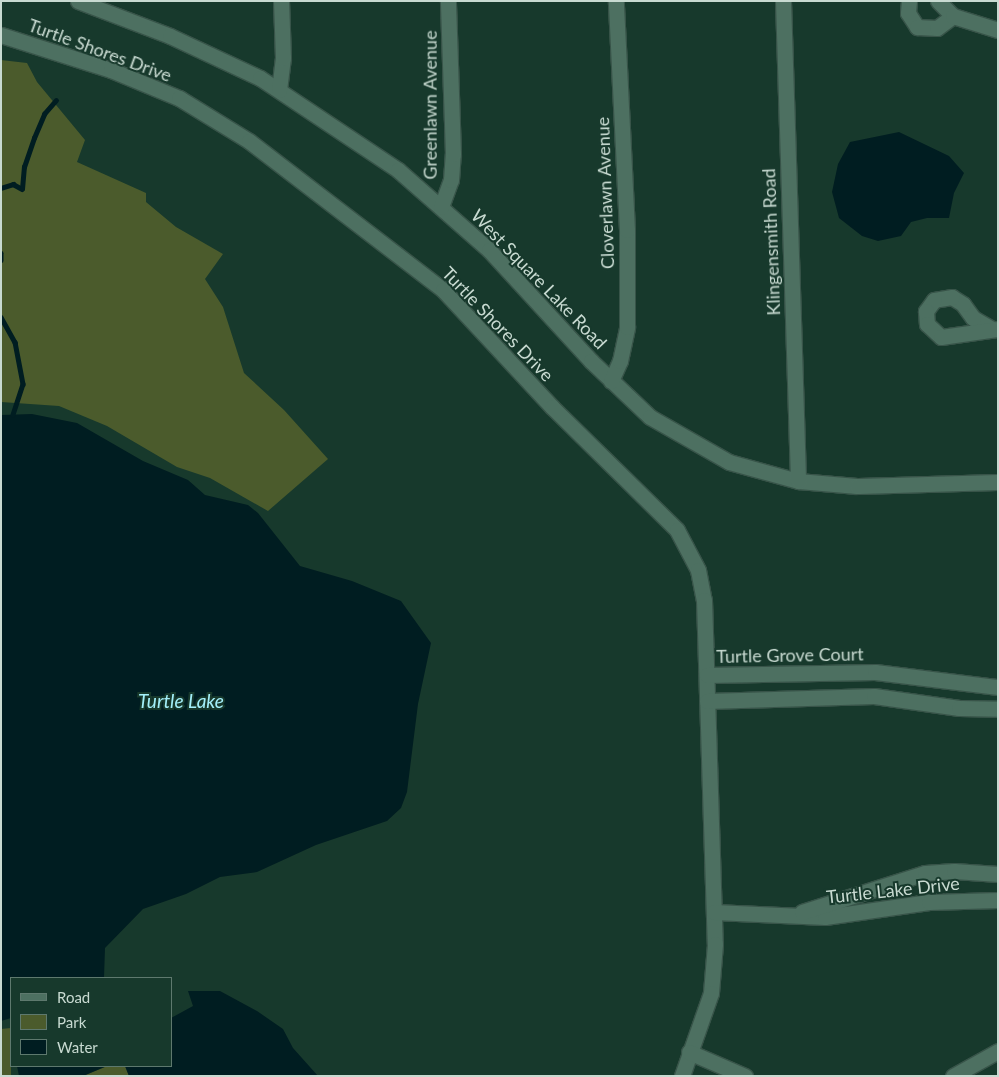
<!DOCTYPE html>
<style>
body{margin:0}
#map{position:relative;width:999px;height:1077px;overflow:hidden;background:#17392c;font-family:Lato,sans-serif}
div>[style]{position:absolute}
.green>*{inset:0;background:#4b5b2c}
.water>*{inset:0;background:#001d21}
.stream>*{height:4.5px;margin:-2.25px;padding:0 2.25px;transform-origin:2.25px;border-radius:2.25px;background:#001d21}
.roads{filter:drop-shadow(1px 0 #385449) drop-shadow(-1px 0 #385449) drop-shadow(0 1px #385449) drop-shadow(0 -1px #385449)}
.minor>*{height:15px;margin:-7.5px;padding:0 7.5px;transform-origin:7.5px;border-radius:7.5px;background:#4d7061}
span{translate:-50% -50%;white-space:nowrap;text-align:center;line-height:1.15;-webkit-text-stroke:4px #17392c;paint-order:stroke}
.street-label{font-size:18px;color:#c8dad1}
.water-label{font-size:19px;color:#a3eff9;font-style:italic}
.frame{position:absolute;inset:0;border:2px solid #c8dad1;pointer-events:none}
.legend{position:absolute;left:10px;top:977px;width:162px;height:90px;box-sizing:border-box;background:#17392c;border:1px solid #5e796e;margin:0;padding:6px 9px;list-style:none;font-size:15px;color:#c8dad1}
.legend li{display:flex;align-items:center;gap:10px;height:25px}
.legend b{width:25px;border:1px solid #5e796e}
</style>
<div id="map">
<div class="green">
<i style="clip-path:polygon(1px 60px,27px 63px,37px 82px,85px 140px,77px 162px,146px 193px,146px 202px,176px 227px,223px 254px,205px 279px,223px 307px,244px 373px,284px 410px,328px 459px,268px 511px,210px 478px,177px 467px,107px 426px,59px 406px,1px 402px)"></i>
<i style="clip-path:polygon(11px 1028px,11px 1076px,1px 1076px,1px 1029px)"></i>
<i style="clip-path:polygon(107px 1066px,125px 1066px,129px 1076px,83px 1076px)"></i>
</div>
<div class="water">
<i style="clip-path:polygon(899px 132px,949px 156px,964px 173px,954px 193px,949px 218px,927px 218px,911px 222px,901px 236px,878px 241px,862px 236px,839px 218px,832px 192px,838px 164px,850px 142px)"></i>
<i style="clip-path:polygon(32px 414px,77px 423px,143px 461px,188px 480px,205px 495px,248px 505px,258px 513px,300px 566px,352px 581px,401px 601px,431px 643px,418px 704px,407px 792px,401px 808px,387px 821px,316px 845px,257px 872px,220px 877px,186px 894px,143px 909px,105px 948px,104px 978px,11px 978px,11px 1018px,1px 1021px,1px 415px)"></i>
<i style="clip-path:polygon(188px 991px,220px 991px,257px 1011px,283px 1029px,293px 1048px,318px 1076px,129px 1076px,125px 1066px,171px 1066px,171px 1018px,193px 1006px)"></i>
<i style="clip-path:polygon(17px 1066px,107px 1066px,83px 1076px,19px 1076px)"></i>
</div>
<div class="stream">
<i style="left:1px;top:188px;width:13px;rotate:-18deg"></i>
<i style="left:13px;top:184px;width:10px;rotate:29deg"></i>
<i style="left:22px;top:189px;width:22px;rotate:-85deg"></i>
<i style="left:24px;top:167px;width:31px;rotate:-71deg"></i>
<i style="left:34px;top:138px;width:26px;rotate:-67deg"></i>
<i style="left:44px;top:114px;width:18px;rotate:-49deg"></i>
<i style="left:1px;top:253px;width:7px;rotate:90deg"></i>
<i style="left:1px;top:317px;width:29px;rotate:61deg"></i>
<i style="left:15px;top:342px;width:43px;rotate:79.2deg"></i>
<i style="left:23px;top:384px;width:32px;rotate:108deg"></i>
</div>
<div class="roads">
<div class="minor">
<i style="left:78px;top:1px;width:98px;rotate:20.8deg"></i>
<i style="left:170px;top:36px;width:99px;rotate:25deg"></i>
<i style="left:260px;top:78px;width:166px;rotate:33.7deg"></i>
<i style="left:398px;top:170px;width:121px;rotate:41.3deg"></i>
<i style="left:489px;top:250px;width:151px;rotate:47.4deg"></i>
<i style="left:591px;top:361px;width:81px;rotate:43.5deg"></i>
<i style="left:650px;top:417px;width:91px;rotate:29.7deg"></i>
<i style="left:729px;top:462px;width:72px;rotate:15.4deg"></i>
<i style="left:798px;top:481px;width:59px;rotate:4.8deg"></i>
<i style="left:857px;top:486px;width:141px;rotate:-1.6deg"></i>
<i style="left:783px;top:1px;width:480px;rotate:88.2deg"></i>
<i style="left:909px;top:1px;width:12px;rotate:95deg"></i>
<i style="left:908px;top:13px;width:17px;rotate:57deg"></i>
<i style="left:917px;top:27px;width:20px;rotate:3deg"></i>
<i style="left:937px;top:28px;width:20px;rotate:-37deg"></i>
<i style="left:938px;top:1px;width:21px;rotate:45deg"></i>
<i style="left:953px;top:16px;width:47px;rotate:17.3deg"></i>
<i style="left:1px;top:35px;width:115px;rotate:17.7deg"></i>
<i style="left:111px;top:70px;width:74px;rotate:22.4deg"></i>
<i style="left:179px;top:98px;width:82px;rotate:31.6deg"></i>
<i style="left:249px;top:141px;width:245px;rotate:37.5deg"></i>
<i style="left:443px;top:290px;width:160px;rotate:47deg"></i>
<i style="left:552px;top:407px;width:175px;rotate:44.5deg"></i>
<i style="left:677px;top:530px;width:45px;rotate:62.3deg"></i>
<i style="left:698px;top:570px;width:31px;rotate:79deg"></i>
<i style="left:704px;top:600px;width:344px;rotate:88.2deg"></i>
<i style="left:715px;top:944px;width:49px;rotate:94.7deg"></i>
<i style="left:711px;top:993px;width:88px;rotate:109.3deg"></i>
<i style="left:279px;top:90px;width:32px;rotate:-83deg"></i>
<i style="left:283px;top:58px;width:57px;rotate:-92deg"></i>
<i style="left:441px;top:207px;width:29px;rotate:-70deg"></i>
<i style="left:451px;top:180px;width:26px;rotate:-86deg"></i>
<i style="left:453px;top:154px;width:153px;rotate:-91.9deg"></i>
<i style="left:992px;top:329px;width:22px;rotate:-150deg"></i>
<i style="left:973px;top:318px;width:17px;rotate:-126deg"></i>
<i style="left:963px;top:304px;width:13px;rotate:-148deg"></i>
<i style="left:952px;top:297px;width:18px;rotate:171deg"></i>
<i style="left:934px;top:300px;width:14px;rotate:126deg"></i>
<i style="left:926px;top:311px;width:13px;rotate:86deg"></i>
<i style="left:927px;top:324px;width:19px;rotate:43deg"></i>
<i style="left:941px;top:337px;width:58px;rotate:-8deg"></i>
<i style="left:611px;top:381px;width:22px;rotate:-66deg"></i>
<i style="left:620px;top:361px;width:35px;rotate:-78deg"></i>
<i style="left:627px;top:327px;width:97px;rotate:-90deg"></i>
<i style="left:627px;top:230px;width:229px;rotate:-92.8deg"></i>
<i style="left:707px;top:675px;width:168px;rotate:-1deg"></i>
<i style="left:875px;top:672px;width:124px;rotate:7deg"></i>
<i style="left:707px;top:701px;width:167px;rotate:-1.7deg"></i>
<i style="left:874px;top:696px;width:86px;rotate:8deg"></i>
<i style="left:959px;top:708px;width:39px;rotate:1deg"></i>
<i style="left:714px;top:912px;width:111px;rotate:2.6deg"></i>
<i style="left:825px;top:917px;width:105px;rotate:-8.2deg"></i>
<i style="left:929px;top:902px;width:69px;rotate:-1.7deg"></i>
<i style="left:802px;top:912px;width:129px;rotate:-17.6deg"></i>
<i style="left:925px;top:873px;width:29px;rotate:-4deg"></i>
<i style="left:954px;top:871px;width:44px;rotate:3.9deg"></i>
<i style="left:689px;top:1052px;width:61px;rotate:23.2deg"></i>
<i style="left:953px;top:1076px;width:51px;rotate:-29.1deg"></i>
</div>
</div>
<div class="street-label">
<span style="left:100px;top:50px;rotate:20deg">Turtle Shores Drive</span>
<span style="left:430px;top:105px;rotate:-90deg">Greenlawn Avenue</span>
<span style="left:605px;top:193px;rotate:-92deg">Cloverlawn Avenue</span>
<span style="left:771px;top:242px;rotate:-92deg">Klingensmith Road</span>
<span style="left:539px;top:279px;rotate:46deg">West Square Lake Road</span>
<span style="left:498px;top:324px;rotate:46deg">Turtle Shores Drive</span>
<span style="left:790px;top:655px;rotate:-1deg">Turtle Grove Court</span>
<span style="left:893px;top:890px;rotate:-6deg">Turtle Lake Drive</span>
</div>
<div class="water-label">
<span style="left:181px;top:701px">Turtle Lake</span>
</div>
<div class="frame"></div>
<ul class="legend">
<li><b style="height:6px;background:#4d7061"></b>Road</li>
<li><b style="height:14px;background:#4b5b2c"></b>Park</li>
<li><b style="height:14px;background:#001d21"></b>Water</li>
</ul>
</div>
